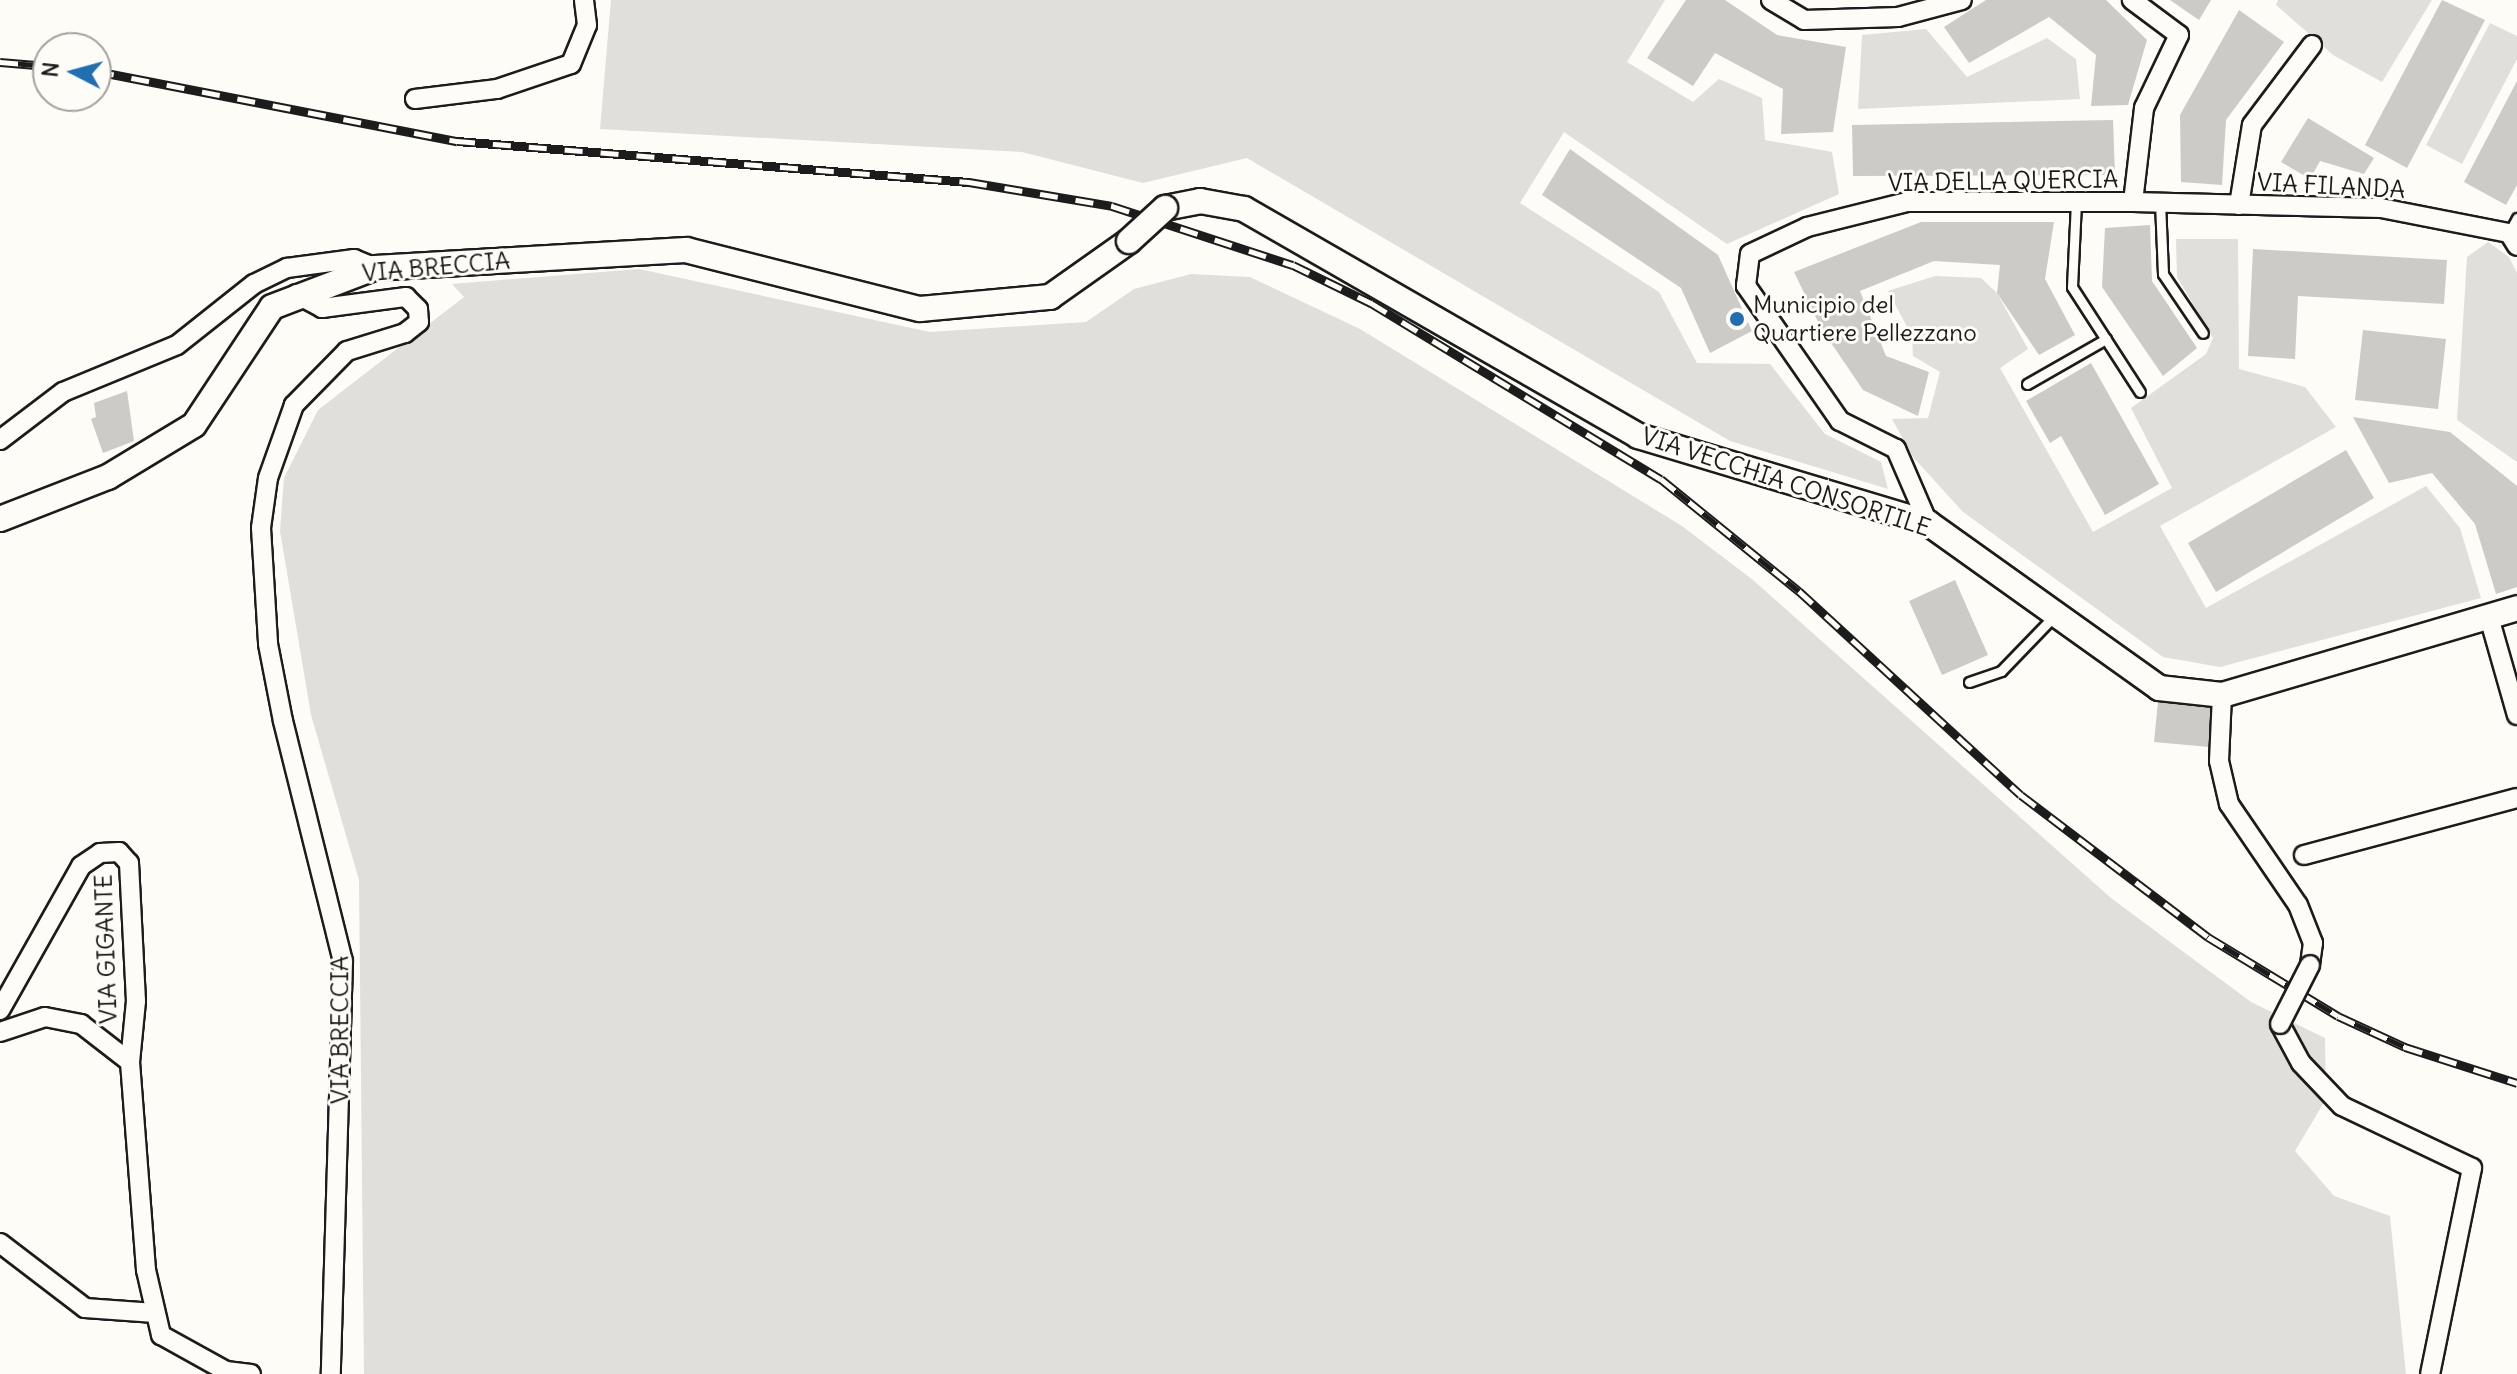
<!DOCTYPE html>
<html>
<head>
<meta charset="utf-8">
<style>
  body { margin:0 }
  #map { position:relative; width:2517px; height:1374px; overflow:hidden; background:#fdfcf7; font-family:Delius,sans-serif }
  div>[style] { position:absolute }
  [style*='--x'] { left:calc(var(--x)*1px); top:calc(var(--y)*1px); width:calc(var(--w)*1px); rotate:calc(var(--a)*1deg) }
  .green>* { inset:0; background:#e0dfdb }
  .building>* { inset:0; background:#cccbc8 }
  .roads { filter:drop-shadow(2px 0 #1c1c1c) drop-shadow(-2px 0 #1c1c1c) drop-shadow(0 2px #1c1c1c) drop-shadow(0 -2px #1c1c1c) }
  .lane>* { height:9px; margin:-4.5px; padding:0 4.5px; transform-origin:4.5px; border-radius:4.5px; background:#fdfcf7 }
  .street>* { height:18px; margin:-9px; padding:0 9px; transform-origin:9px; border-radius:9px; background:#fdfcf7 }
  .secondary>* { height:24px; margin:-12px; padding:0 12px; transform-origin:12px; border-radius:12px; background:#fdfcf7 }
  .rail>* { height:9px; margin-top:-4.5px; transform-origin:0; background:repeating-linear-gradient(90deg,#fdfcf7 0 18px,#1c1c1c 0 36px); box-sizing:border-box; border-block:2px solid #1c1c1c }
  .bridges { filter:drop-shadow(2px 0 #1c1c1c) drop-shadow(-2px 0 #1c1c1c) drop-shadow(0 2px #1c1c1c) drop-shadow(0 -2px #1c1c1c) }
  .street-bridge>* { height:18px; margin:-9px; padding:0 9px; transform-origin:9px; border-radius:9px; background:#fdfcf7 }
  .secondary-bridge>* { height:24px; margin:-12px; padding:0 12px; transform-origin:12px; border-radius:12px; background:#fdfcf7 }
  .dots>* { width:22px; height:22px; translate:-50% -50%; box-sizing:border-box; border:4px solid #fdfcf7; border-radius:50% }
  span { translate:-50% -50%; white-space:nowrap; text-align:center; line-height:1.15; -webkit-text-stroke:6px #fdfcf7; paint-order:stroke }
  .street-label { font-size:24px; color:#1c1c1c }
  .poi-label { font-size:24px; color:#1c1c1c }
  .left { translate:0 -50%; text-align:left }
  .north { position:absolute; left:32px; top:32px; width:80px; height:80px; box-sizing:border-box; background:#fdfcf7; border:2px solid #a3a29f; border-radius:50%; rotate:276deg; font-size:22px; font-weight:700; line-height:32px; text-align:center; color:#1c1c1c }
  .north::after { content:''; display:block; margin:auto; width:28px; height:36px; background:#1f6fb2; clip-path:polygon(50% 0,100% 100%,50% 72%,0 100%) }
</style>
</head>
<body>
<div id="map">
  <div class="green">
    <div style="clip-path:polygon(611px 0,1665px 0,1627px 62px,1693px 102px,1719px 79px,1762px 98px,1765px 140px,1832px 152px,1839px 194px,1727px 244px,1564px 132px,1520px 203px,1659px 292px,1697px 363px,1770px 364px,1825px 434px,1881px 462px,1888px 489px,1730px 441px,1247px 158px,1143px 183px,1022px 152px,600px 129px)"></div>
    <div style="clip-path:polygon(2278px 0,2432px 0,2382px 82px,2333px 55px,2276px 5px)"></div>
    <div style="clip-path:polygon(2490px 23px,2517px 36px,2517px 59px,2462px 164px,2426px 145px)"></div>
    <div style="clip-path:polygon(1926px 29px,1967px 77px,2047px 38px,2076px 59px,2080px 99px,1858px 109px,1862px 35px)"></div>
    <div style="clip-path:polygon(2176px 239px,2238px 239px,2239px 369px,2305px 387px,2336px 427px,2160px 526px,2206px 608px,2426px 486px,2460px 528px,2481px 598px,2220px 667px,2163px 657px,1963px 512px,1913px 457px,1892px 419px,1928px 418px,1940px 372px,1913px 356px,1912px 336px,1888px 291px,1935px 276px,1981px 278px,1997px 293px,2028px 349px,2000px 368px,2093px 532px,2172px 488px,2131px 408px,2206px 354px,2213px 338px,2177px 277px)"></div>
    <div style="clip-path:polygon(2488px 242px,2509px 257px,2517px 273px,2517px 462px,2457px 420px,2467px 257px)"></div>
    <div style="clip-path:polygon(639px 269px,930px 332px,1086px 322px,1134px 289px,1191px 274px,1250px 277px,1360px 329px,1682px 526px,1753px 580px,2111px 898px,2251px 1002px,2325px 1038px,2326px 1099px,2295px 1151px,2334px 1196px,2390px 1216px,2406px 1374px,364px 1374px,359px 880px,311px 715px,280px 531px,284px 478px,318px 410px,464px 297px,452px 284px)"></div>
  </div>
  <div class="building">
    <div style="clip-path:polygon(1686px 0,1725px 0,1777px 35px,1846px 47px,1833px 132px,1781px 134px,1783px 89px,1715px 53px,1693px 86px,1647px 58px)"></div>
    <div style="clip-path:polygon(1986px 0,2106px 0,2147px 40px,2128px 105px,2091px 106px,2096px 55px,2049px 17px,1969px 63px,1944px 27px)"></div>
    <div style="clip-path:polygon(2170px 0,2211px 0,2199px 20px)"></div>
    <div style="clip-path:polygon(2442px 0,2485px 20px,2407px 168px,2365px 145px)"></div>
    <div style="clip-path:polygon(2239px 10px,2284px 42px,2226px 120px,2222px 185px,2181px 182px,2180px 115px)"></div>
    <div style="clip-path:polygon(2517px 81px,2517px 185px,2506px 205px,2464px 182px)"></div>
    <div style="clip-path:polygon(2308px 118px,2374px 158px,2364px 174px,2320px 161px,2310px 179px,2281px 162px)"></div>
    <div style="clip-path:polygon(2113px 120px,2115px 175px,1853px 176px,1852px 125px)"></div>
    <div style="clip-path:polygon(1570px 149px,1718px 255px,1752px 331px,1710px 353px,1681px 288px,1542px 195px)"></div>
    <div style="clip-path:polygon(1921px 222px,2054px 222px,2045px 279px,2075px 335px,2039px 355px,1997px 293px,2000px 265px,1934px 261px,1860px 291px,1886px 356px,1929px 372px,1918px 416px,1863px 390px,1821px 328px,1794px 272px)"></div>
    <div style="clip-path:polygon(2150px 225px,2152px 281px,2197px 348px,2163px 376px,2102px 287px,2105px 228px)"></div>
    <div style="clip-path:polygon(2253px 249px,2447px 260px,2444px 304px,2298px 296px,2295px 359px,2248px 356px)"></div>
    <div style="clip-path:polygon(2363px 330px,2446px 339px,2438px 409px,2355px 400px)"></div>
    <div style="clip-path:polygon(2091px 363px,2159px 484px,2105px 515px,2061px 436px,2050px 443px,2026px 401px)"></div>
    <div style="clip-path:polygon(127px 391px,134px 441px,103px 453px,91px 419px,96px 417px,94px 403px)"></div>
    <div style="clip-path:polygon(2353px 417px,2450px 432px,2517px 486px,2517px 587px,2496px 594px,2475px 524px,2432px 473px,2389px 483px)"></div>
    <div style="clip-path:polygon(2346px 450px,2374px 498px,2216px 592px,2188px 543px)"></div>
    <div style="clip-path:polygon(1955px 580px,1988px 655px,1942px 675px,1909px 601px)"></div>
    <div style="clip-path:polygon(2158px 702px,2213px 706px,2209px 747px,2154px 742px)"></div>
  </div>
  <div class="roads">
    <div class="lane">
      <div style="--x:2076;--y:202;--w:85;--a:92.7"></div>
      <div style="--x:2072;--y:287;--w:125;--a:57.1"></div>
      <div style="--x:2160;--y:202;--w:72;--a:87.6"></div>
      <div style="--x:2163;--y:274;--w:71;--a:55.9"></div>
      <div style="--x:2509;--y:233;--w:17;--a:-62"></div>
      <div style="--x:2027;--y:384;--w:91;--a:-29.7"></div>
      <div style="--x:1969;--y:682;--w:34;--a:-19"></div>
      <div style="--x:2001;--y:671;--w:79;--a:-46"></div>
    </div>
    <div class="street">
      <div style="--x:1771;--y:0;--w:39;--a:31"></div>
      <div style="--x:1804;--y:20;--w:94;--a:-1.8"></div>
      <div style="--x:1898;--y:17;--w:66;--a:-14.9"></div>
      <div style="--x:415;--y:99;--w:83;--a:-7"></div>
      <div style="--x:497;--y:89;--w:78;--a:-18.7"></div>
      <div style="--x:571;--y:64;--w:42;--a:-67.7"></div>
      <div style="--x:587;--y:25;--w:25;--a:-97"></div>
      <div style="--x:2133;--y:202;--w:248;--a:1.4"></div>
      <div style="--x:2381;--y:208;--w:130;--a:11.1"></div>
      <div style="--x:2509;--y:233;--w:15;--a:58"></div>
      <div style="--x:2239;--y:205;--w:81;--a:-80.8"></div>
      <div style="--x:2252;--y:125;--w:100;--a:-53.1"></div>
      <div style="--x:296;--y:294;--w:30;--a:28"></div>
      <div style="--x:322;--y:308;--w:85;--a:-7.5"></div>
      <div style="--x:406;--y:297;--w:17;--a:45"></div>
      <div style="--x:418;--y:309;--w:13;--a:86"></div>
      <div style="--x:419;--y:322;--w:18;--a:142"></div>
      <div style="--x:405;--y:333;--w:61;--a:162.8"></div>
      <div style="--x:347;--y:351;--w:76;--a:134.5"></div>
      <div style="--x:294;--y:405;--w:77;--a:109.6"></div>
      <div style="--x:268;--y:478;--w:50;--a:98"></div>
      <div style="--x:261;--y:528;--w:116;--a:86.5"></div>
      <div style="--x:268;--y:644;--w:78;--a:79"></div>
      <div style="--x:283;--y:721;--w:247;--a:76"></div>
      <div style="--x:343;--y:961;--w:413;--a:91.7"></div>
      <div style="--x:0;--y:440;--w:79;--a:-37.3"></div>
      <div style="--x:63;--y:392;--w:123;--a:-22.4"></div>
      <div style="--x:177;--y:345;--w:98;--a:-38.4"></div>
      <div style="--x:254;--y:284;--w:37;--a:-26"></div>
      <div style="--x:287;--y:268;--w:68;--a:-7.7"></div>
      <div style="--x:354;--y:259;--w:24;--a:22"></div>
      <div style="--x:1928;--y:523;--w:81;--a:-113.4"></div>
      <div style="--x:1896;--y:449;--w:63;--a:-153.4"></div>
      <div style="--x:1840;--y:421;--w:165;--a:-124.8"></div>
      <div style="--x:1746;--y:286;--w:32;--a:-83"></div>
      <div style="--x:1750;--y:254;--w:63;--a:-25.3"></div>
      <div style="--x:1807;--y:227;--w:103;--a:-14"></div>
      <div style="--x:1907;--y:202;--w:226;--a:0"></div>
      <div style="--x:2133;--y:202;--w:95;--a:-83.3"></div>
      <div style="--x:2144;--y:108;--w:81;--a:-64.4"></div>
      <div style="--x:2179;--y:35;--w:59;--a:-143.3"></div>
      <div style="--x:2489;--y:617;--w:102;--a:74.1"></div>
      <div style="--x:2222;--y:695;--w:66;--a:92.6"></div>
      <div style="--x:2219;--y:761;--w:44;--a:76.9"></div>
      <div style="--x:2229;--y:804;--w:122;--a:55.7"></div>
      <div style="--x:2298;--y:905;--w:41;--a:68.5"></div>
      <div style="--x:2313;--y:943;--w:22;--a:98"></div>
      <div style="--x:2304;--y:855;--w:220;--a:-15"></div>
      <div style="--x:0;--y:1010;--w:165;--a:-60.6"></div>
      <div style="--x:81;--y:866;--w:23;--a:-34"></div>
      <div style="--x:100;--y:853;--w:19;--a:-3"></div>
      <div style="--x:119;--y:852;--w:15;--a:48"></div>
      <div style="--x:129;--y:863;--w:138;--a:87.1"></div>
      <div style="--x:136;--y:1001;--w:61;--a:95.6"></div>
      <div style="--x:2280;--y:1024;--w:44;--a:61.7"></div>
      <div style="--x:2301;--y:1063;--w:59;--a:46.4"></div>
      <div style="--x:2342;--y:1106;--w:144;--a:25.5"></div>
      <div style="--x:2472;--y:1168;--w:210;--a:101.5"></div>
      <div style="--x:0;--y:1032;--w:47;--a:-18.4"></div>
      <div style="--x:45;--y:1017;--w:37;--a:11"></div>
      <div style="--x:81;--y:1024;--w:62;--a:37.8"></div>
      <div style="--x:130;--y:1062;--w:209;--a:85.6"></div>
      <div style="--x:146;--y:1270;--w:67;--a:77"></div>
      <div style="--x:161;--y:1335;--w:74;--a:29"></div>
      <div style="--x:226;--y:1371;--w:25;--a:7"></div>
      <div style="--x:0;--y:1243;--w:107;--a:37.4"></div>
      <div style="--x:85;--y:1308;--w:70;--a:4.1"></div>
    </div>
    <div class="secondary">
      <div style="--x:1165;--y:208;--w:36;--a:-11"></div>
      <div style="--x:1200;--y:201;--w:45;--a:10.3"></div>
      <div style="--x:1244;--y:209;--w:455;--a:29.9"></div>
      <div style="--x:1638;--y:436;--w:303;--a:16.7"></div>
      <div style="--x:1928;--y:523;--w:284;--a:35.5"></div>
      <div style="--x:2159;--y:688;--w:63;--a:6.3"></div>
      <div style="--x:2222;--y:695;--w:308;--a:-16.4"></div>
      <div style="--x:0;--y:519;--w:116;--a:-21.3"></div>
      <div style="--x:108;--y:477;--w:100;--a:-31.2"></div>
      <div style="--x:194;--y:425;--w:141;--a:-56.5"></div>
      <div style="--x:272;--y:307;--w:109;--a:-20.9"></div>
      <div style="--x:374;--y:268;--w:313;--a:-3.3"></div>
      <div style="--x:686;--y:250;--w:241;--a:14.2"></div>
      <div style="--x:920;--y:309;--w:131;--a:-5.3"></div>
      <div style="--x:1050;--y:297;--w:97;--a:-35.3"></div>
    </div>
  </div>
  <div class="rail">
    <div style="--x:0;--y:62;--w:48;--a:4.8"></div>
    <div style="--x:96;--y:71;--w:368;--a:11"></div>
    <div style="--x:457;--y:141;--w:514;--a:4.58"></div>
    <div style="--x:969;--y:182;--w:145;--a:9.5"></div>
    <div style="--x:1112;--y:206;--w:190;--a:18.1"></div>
    <div style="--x:1293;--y:265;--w:87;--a:26"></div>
    <div style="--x:1371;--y:303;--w:339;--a:31.3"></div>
    <div style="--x:1661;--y:479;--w:178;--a:39.1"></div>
    <div style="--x:1799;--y:591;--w:301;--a:42.6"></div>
    <div style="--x:2021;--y:795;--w:235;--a:37.2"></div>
    <div style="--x:2208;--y:937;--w:152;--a:31.3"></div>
    <div style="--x:2338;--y:1016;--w:74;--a:24.8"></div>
    <div style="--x:2405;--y:1047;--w:118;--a:17.8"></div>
  </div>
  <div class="bridges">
    <div class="street-bridge">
      <div style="--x:2280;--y:1024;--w:66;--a:-63"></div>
    </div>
    <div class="secondary-bridge">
      <div style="--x:1129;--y:241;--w:49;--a:-42.5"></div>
    </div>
  </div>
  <div class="dots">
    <div style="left:1737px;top:319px;background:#1f6fb2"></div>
  </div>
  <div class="street-label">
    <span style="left:2003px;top:181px;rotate:-1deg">VIA DELLA QUERCIA</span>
    <span style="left:2331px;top:186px;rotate:3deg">VIA FILANDA</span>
    <span style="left:436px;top:267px;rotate:-5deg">VIA BRECCIA</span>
    <span style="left:1786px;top:482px;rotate:18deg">VIA VECCHIA CONSORTILE</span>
    <span style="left:106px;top:949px;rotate:-92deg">VIA GIGANTE</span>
    <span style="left:340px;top:1030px;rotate:-90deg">VIA BRECCIA</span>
  </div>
  <div class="poi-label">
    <span class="left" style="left:1753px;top:319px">Municipio del<br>Quartiere Pellezzano</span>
  </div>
  <div class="north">N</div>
</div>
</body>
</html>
